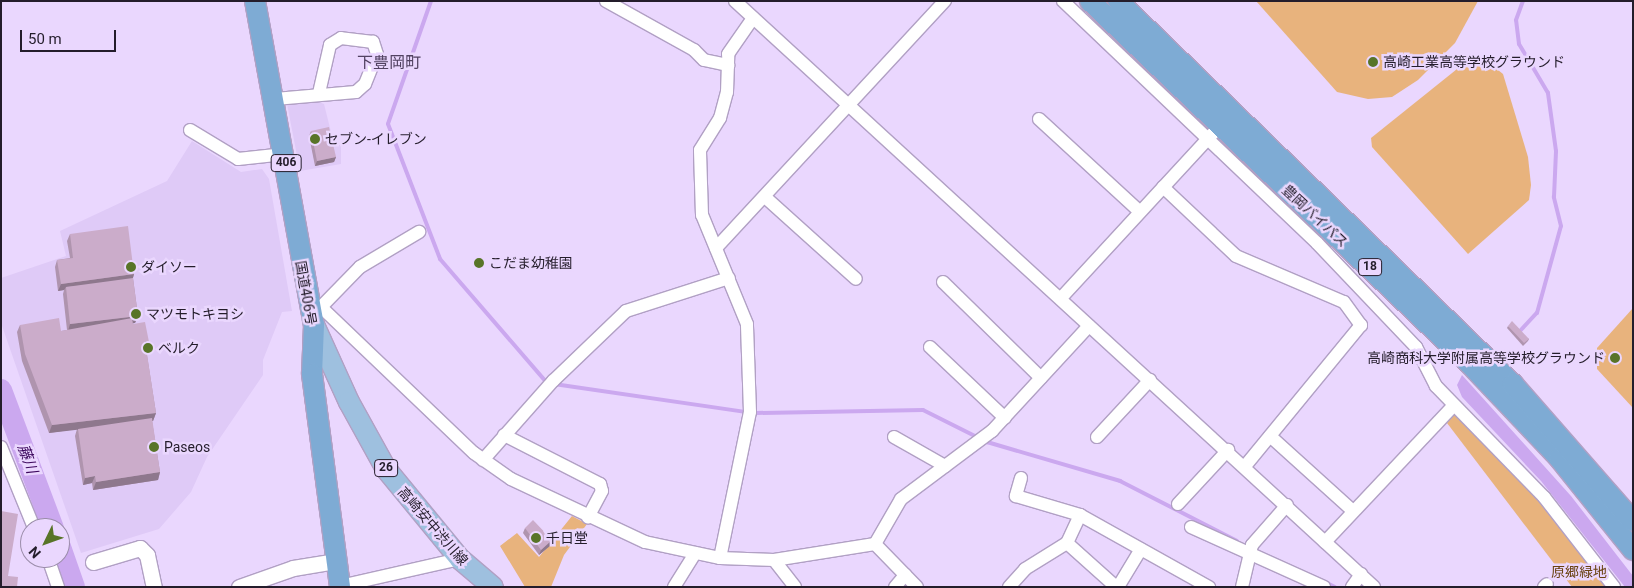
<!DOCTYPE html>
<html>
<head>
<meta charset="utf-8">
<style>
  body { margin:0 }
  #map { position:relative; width:1634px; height:588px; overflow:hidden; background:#ead7fe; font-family:Roboto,"Noto Sans JP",sans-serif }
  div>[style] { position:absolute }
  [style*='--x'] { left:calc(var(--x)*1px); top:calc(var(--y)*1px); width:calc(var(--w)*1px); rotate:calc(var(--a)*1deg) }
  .built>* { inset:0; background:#dfcaf7 }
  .green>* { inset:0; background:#e8b37d }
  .water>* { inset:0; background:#cba8ef }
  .stream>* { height:4px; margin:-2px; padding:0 2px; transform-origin:2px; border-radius:2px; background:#cba8ef }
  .river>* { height:22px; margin:-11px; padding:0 11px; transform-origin:11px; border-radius:11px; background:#cba8ef }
  .roads { filter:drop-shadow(1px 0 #b1a0c4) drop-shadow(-1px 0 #b1a0c4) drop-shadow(0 1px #b1a0c4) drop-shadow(0 -1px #b1a0c4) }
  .minor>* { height:12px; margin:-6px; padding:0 6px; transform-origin:6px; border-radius:6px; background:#fff }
  .tertiary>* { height:15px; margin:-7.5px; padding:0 7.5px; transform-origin:7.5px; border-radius:7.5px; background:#fff }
  .primary>* { height:20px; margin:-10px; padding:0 10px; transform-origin:10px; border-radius:10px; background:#9ec0df }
  .trunk>* { height:20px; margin:-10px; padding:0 10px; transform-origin:10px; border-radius:10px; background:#7eabd4 }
  .wall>* { inset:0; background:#af94ae }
  .shaded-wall>* { inset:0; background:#8e788d }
  .building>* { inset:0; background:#cbacca }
  .dots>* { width:14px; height:14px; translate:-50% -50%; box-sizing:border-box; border:2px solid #ead7fe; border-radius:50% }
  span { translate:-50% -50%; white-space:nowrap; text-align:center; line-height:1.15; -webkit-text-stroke:5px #ead7fe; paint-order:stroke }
  .shield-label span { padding:1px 4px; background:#ead7fe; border:1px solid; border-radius:4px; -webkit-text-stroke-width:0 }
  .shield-label { font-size:12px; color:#241d2b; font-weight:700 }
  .poi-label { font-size:14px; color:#241d2b }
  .left { translate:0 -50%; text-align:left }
  .right { translate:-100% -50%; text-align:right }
  .street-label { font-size:14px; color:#241d2b }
  .park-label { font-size:14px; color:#694212 }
  .water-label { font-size:15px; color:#3b065c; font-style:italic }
  .quarter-label { font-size:16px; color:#524262 }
  .frame { position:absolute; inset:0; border:2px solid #241d2b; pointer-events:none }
  .north { position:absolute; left:20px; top:518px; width:50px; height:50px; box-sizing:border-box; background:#ead7fe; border:1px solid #9b8daa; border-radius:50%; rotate:228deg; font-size:14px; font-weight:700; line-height:20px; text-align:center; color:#241d2b }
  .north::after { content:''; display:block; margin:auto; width:18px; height:22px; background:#587428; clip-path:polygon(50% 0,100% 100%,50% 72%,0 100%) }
  .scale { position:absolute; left:20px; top:30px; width:96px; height:22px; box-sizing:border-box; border:2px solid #241d2b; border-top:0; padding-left:6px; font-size:15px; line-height:18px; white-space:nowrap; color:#241d2b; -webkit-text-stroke:4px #ead7fe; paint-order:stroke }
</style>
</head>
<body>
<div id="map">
  <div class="built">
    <div style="clip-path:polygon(314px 100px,324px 104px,331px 132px,341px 147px,341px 164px,300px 171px,287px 104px)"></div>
    <div style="clip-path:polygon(192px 141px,241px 172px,262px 169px,269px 179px,292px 311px,282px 312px,263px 360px,263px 375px,207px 457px,191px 492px,159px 529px,81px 553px,1px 323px,1px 278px,66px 256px,60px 231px,167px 181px)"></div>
  </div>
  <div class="green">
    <div style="clip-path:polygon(1256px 1px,1478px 1px,1455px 43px,1418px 80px,1392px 97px,1368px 99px,1337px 92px)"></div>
    <div style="clip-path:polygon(1483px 58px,1503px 74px,1528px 157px,1531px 185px,1529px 200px,1468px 254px,1372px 147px,1371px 138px,1467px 61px)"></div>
    <div style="clip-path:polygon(1633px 308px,1633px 408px,1597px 369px,1597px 348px)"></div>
    <div style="clip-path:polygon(1455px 412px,1509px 465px,1609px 587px,1572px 587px,1447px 423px)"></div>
    <div style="clip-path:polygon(572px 516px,587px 524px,564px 555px,551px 587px,525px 587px,500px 546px,517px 533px,539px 557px)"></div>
  </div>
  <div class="water">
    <div style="clip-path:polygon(1462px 375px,1571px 496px,1633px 576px,1633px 587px,1625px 587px,1541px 481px,1462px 397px,1457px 385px)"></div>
  </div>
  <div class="stream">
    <div style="--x:431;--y:1;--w:130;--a:109.3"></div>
    <div style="--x:388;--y:124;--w:145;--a:68.9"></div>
    <div style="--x:440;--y:259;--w:164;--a:49.2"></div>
    <div style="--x:1519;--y:332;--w:26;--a:-47"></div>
    <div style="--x:1537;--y:313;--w:90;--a:-74.6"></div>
    <div style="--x:1561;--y:226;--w:30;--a:-104"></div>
    <div style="--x:1554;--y:197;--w:46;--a:-87.5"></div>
    <div style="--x:1556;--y:151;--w:59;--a:-97.9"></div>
    <div style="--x:1548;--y:93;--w:57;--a:-120.6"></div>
    <div style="--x:1519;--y:44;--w:24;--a:-97"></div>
    <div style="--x:1516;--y:20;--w:20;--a:-70"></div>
    <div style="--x:554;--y:384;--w:193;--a:8.3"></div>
    <div style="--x:756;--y:413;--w:167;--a:-1"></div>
    <div style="--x:923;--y:410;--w:72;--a:26.6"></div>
    <div style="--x:987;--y:442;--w:139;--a:16.3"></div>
    <div style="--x:1120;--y:481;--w:131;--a:27.1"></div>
    <div style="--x:1325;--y:582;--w:11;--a:27"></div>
  </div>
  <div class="river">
    <div style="--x:1;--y:390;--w:147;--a:69.4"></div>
    <div style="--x:60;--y:547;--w:42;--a:70.7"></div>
  </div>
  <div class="roads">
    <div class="minor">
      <div style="--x:606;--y:1;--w:101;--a:29.1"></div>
      <div style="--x:694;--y:50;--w:14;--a:45"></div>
      <div style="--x:704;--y:60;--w:25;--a:12"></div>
      <div style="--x:735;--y:1;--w:867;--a:42.52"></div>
      <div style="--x:1063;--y:1;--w:351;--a:43.6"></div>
      <div style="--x:1317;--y:243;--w:144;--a:46.4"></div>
      <div style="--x:1416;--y:347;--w:44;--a:62.9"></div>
      <div style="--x:1436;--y:386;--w:155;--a:45.8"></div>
      <div style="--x:1544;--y:497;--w:114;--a:52.1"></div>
      <div style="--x:275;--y:99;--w:81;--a:-4.9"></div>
      <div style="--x:356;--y:92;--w:12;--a:-42"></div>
      <div style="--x:365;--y:84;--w:32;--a:-68"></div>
      <div style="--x:377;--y:54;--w:13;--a:-108"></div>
      <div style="--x:373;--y:42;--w:32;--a:-173"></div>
      <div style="--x:341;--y:38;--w:13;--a:148"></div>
      <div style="--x:330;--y:45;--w:49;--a:102.9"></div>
      <div style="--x:1039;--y:119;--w:137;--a:42.6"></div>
      <div style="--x:190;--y:130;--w:56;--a:31.1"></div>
      <div style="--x:238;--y:159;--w:47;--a:-6.1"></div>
      <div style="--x:1163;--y:187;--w:100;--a:43.4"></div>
      <div style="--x:1236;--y:256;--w:117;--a:23.1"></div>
      <div style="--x:1344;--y:302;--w:29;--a:54"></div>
      <div style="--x:1361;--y:325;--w:183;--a:129.4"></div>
      <div style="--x:765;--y:197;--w:122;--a:42"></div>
      <div style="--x:716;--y:248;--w:337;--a:-47.2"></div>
      <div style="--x:943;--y:282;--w:137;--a:44.4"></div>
      <div style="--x:1061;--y:298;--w:224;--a:-47.3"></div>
      <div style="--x:321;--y:307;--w:56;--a:-45.7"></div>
      <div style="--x:360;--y:267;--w:69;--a:-30.7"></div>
      <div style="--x:310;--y:309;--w:11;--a:-10"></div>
      <div style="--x:321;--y:307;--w:211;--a:43.7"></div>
      <div style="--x:474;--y:453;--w:45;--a:35.1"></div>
      <div style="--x:511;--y:479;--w:148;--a:25.2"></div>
      <div style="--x:645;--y:542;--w:77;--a:12"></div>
      <div style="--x:720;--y:558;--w:54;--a:2.1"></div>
      <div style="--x:774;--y:560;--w:102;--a:-9"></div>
      <div style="--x:875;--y:544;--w:52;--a:-60"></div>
      <div style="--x:901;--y:499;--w:114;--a:-36.8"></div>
      <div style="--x:992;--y:431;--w:143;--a:-47.3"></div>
      <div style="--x:930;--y:347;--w:103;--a:43.4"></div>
      <div style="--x:504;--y:435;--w:108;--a:27"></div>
      <div style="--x:600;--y:484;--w:7;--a:74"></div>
      <div style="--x:602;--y:491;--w:30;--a:118"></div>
      <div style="--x:1270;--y:436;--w:112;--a:42.1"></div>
      <div style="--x:894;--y:437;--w:59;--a:29.6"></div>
      <div style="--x:1097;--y:437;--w:78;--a:-47.1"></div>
      <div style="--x:1;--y:447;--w:87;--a:67.8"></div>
      <div style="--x:483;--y:460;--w:106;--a:-48.5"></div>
      <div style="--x:553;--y:381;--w:101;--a:-43.8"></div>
      <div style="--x:626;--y:311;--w:108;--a:-17.8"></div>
      <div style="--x:1021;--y:478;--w:19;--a:106"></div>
      <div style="--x:1016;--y:496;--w:67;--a:16.5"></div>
      <div style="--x:1178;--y:504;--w:74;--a:-47.2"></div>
      <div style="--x:1191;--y:527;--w:146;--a:24.3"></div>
      <div style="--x:1325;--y:542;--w:188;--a:-46.7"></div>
      <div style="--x:1067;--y:543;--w:66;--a:41.9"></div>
      <div style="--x:875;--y:544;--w:60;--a:45.7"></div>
      <div style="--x:48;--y:558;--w:31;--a:71"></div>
      <div style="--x:720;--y:558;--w:149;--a:-78.4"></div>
      <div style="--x:750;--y:412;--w:88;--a:-92"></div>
      <div style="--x:747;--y:324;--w:118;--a:-112.4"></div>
      <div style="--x:702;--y:215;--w:65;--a:-91.8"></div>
      <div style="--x:700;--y:150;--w:38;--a:-58"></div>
      <div style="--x:720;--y:118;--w:27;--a:-75"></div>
      <div style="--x:727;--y:92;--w:38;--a:-88"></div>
      <div style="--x:728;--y:54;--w:44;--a:-55.2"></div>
      <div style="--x:774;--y:560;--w:34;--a:52"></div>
      <div style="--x:340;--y:586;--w:123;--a:-12.7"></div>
      <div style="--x:674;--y:587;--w:40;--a:-58"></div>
      <div style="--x:895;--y:587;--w:16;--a:-50"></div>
      <div style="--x:1009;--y:587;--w:24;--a:-48"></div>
      <div style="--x:1025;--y:569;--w:49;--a:-31.8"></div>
      <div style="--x:1067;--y:543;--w:31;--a:-65"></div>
      <div style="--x:1080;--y:515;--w:148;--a:29.2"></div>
      <div style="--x:1118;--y:587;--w:44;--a:-58.8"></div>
      <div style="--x:1242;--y:587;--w:43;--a:-76.6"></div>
      <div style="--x:1252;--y:545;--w:53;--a:-48.8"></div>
      <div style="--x:1352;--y:587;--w:16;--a:-55"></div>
      <div style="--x:1544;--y:587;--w:4;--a:-45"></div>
    </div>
    <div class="tertiary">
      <div style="--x:93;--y:562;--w:49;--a:-16.6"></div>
      <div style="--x:140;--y:548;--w:10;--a:45"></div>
      <div style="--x:147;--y:555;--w:33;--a:78"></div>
      <div style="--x:239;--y:587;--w:57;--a:-19.4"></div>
      <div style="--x:293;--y:568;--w:44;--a:-9.2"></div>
    </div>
    <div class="primary">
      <div style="--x:314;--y:325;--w:85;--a:65.6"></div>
      <div style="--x:349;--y:402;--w:77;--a:61.1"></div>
      <div style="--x:386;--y:469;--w:117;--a:50.6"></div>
      <div style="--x:460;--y:559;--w:43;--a:40.3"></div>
    </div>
    <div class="trunk">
      <div style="--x:255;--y:1;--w:329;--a:79.7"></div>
      <div style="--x:314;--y:325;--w:49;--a:92.3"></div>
      <div style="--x:312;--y:374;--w:215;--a:82.5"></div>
      <div style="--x:1090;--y:1;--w:524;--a:43.69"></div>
      <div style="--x:1469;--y:363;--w:131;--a:46.5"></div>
      <div style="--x:1559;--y:458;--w:118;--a:51.2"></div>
      <div style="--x:1118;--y:1;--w:550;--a:44.12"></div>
      <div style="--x:1513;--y:384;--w:182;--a:48.8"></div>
    </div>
  </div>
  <div class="wall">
    <div style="clip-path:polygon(311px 131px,336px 157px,334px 162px,315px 166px,309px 136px)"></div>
    <div style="clip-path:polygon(70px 234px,134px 274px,133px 278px,138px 316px,135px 323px,133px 323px,146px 349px,156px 413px,153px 421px,152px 421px,160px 472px,158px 480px,93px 490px,92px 483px,83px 485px,75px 436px,77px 429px,49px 433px,22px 361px,17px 332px,20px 325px,61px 331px,67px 330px,63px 294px,64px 290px,58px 291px,55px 267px,57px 260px,70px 258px,67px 241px)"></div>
    <div style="clip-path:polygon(1508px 326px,1529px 339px,1528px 341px,1523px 346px,1507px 328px)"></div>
    <div style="clip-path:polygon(525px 528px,552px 540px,551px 545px,539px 555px,523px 533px)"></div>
  </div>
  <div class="shaded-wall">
    <div style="clip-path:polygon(336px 157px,334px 162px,315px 166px,317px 161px)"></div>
    <div style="clip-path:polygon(134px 274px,132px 281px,66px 287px,64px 290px,58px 291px,61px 284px)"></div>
    <div style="clip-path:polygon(138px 316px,135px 323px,68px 331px,70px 324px)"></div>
    <div style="clip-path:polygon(145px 341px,149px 342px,146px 349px)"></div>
    <div style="clip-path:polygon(156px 413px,153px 421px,49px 433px,52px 425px)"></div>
    <div style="clip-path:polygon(160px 472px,158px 480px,93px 490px,96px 482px)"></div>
    <div style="clip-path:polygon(95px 476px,92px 483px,83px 485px,85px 478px)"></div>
    <div style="clip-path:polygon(552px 540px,551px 545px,539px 555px,541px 550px)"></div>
  </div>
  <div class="building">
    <div style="clip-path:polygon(329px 127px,336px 157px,317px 161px,311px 131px)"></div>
    <div style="clip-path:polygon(128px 226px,134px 274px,61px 284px,57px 260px,73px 258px,70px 234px)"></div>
    <div style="clip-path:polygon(133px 278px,138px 316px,70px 324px,66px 287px)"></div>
    <div style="clip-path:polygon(59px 318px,61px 331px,132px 318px,133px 324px,145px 322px,149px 342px,145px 341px,156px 413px,52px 425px,25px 354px,20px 325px)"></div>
    <div style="clip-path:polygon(1512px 321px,1529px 339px,1524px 343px,1508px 326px)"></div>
    <div style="clip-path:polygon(152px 418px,160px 472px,96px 482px,95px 476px,85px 478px,78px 429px)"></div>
    <div style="clip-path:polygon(1px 511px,18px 514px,8px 576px,18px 577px,17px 587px,1px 587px)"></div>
    <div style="clip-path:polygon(533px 520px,552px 540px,541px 550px,525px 528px)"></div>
  </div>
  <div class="dots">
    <div style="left:1373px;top:62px;background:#587428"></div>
    <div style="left:315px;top:139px;background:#587428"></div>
    <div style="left:479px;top:263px;background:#587428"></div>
    <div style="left:131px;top:267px;background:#587428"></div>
    <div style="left:136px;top:314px;background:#587428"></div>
    <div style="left:148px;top:348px;background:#587428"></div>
    <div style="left:1615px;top:358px;background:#587428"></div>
    <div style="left:154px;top:447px;background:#587428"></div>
    <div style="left:536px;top:538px;background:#587428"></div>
  </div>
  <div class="shield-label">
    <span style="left:286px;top:163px">406</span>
    <span style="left:1370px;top:267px">18</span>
    <span style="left:386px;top:468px">26</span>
  </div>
  <div class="poi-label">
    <span class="left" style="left:1383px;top:62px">高崎工業高等学校グラウンド</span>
    <span class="left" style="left:325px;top:139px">セブン-イレブン</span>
    <span class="left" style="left:489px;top:263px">こだま幼稚園</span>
    <span class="left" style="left:141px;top:267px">ダイソー</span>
    <span class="left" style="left:146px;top:314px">マツモトキヨシ</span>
    <span class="left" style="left:158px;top:348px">ベルク</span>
    <span class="right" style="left:1605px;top:358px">高崎商科大学附属高等学校グラウンド</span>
    <span class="left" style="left:164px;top:447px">Paseos</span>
    <span class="left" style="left:546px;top:538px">千日堂</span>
  </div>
  <div class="street-label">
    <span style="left:1315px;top:216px;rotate:43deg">豊岡バイパス</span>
    <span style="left:306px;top:293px;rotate:80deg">国道406号</span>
    <span style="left:433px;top:526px;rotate:49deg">高崎安中渋川線</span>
  </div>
  <div class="park-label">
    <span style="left:1579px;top:572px">原郷緑地</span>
  </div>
  <div class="water-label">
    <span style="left:27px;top:459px;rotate:70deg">藤川</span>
  </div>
  <div class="quarter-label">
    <span style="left:389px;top:63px">下豊岡町</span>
  </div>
  <div class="frame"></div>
  <div class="north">N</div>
  <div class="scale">50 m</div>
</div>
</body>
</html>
